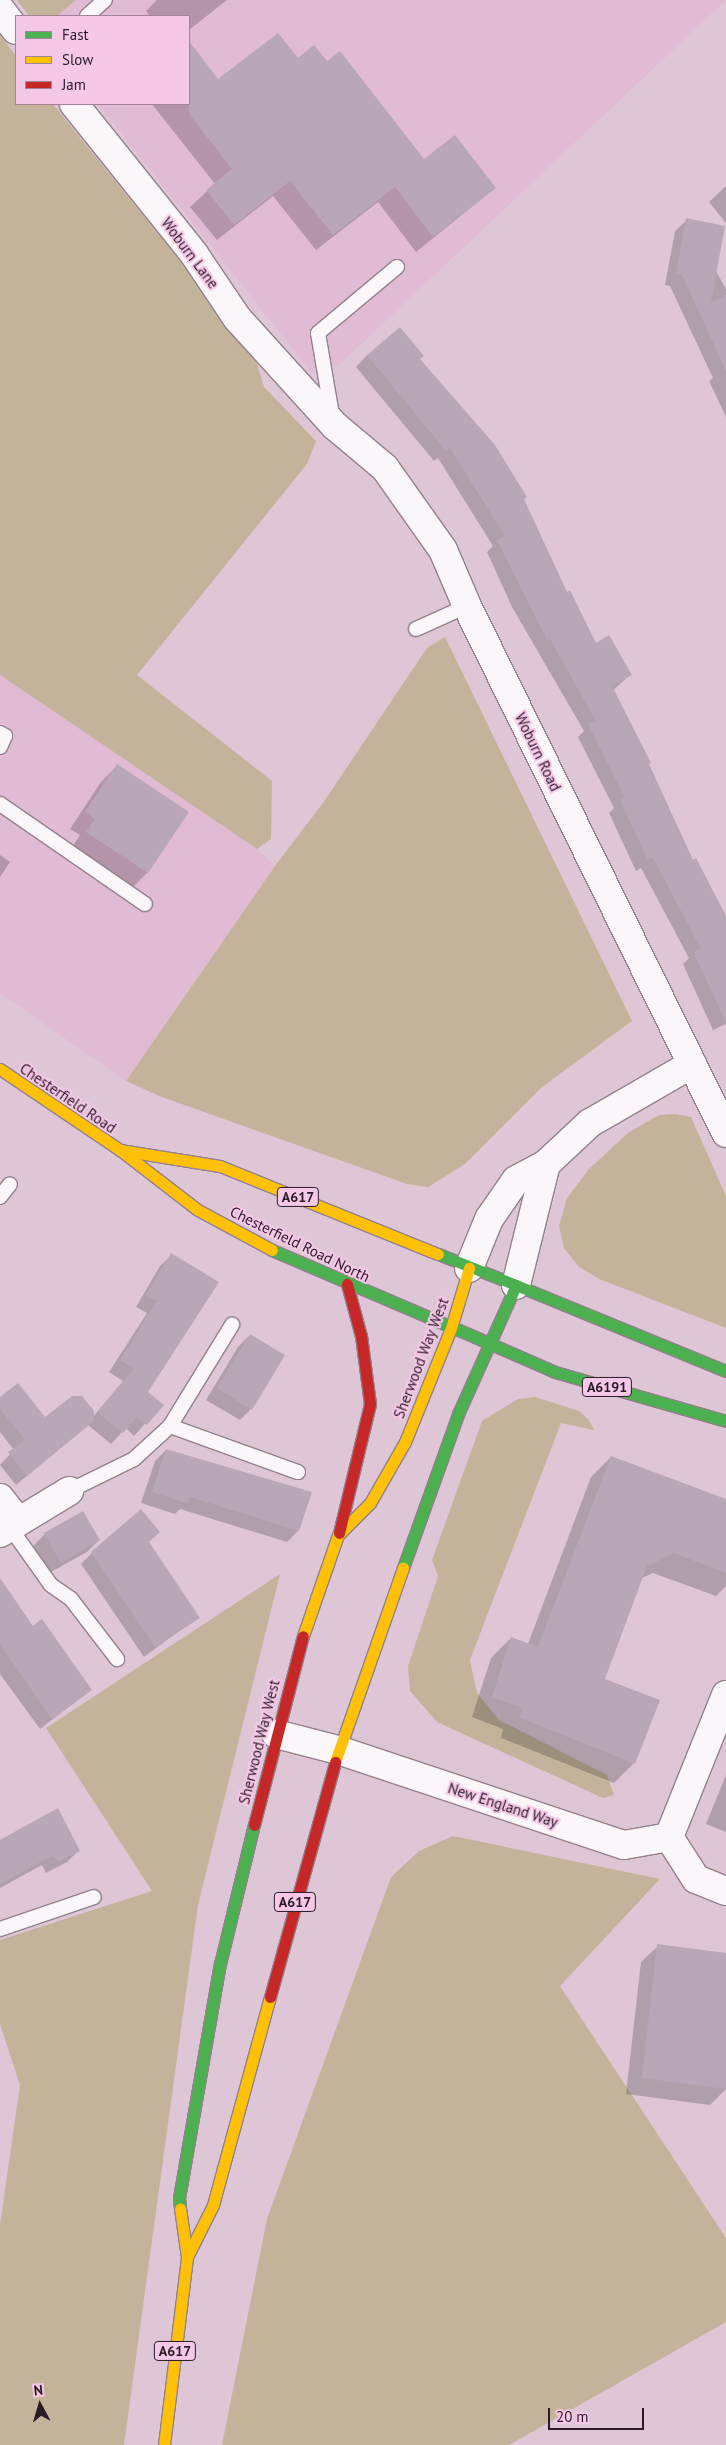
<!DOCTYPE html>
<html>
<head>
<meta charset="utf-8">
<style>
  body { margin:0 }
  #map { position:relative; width:726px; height:2445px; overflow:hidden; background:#dec6d6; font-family:"PT Sans",sans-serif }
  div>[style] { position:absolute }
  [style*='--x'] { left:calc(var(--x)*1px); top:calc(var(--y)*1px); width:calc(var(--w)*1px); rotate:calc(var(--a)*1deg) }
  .built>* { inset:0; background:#e1bad4 }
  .green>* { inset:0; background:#c4b39b }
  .shadow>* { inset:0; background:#0003 }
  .building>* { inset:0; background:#b9a7b8 }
  .roads { filter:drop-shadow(1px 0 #93818d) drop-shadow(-1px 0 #93818d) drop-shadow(0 1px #93818d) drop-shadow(0 -1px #93818d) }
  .lane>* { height:14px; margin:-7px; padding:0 7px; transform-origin:7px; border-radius:7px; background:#faf6f9 }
  .street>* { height:28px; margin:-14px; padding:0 14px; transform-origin:14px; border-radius:14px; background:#faf6f9 }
  .fast>* { height:11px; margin:-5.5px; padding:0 5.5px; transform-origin:5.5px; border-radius:5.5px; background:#4caf50 }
  .slow>* { height:11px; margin:-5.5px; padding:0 5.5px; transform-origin:5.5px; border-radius:5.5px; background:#ffc107 }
  .jam>* { height:11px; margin:-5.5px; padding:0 5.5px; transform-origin:5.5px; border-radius:5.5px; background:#c62828 }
  span { translate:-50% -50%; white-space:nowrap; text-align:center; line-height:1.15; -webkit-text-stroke:4px #f5c8e7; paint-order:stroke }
  .shield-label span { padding:1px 4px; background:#f5c8e7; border:1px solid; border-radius:4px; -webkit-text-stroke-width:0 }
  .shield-label { font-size:14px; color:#2a1a26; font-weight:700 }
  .street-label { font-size:15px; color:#2a1a26 }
  .legend { position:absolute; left:15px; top:15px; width:175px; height:90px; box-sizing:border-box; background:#f5c8e7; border:1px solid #a4829a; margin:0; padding:6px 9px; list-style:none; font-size:15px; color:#2a1a26 }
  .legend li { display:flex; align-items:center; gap:10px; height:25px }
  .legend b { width:25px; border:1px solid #a4829a }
  .north { position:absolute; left:15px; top:2380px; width:50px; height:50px; -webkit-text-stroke:4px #f5c8e7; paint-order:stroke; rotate:354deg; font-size:14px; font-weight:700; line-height:20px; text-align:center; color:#2a1a26 }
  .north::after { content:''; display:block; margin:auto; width:18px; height:22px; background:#2a1a26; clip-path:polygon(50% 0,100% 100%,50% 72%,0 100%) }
  .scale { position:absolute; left:548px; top:2408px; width:96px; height:22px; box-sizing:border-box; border:2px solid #2a1a26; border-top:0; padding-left:6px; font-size:15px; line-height:18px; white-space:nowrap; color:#2a1a26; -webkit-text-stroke:4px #f5c8e7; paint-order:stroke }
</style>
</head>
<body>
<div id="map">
  <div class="built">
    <div style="clip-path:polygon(76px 0,726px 0,340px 364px,312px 373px,98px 104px,189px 104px,189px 16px,57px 16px)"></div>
    <div style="clip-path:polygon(0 675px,257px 849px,275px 866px,126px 1081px,0 993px)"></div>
  </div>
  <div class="green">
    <div style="clip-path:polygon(17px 0,76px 0,57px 16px,29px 16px)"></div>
    <div style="clip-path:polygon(0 35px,16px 56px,16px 104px,53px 104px,253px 351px,264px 387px,316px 441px,307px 464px,137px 675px,272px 781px,271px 839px,257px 849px,0 675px)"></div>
    <div style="clip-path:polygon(445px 637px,632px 1021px,542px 1087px,465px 1164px,428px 1187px,407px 1184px,162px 1097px,126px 1081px,275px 866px,323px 803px,427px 648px)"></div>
    <div style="clip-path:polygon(676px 1114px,691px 1117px,726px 1196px,726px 1328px,599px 1279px,579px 1267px,564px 1248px,559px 1226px,567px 1198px,589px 1169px,628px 1133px,659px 1115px)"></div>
    <div style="clip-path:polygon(535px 1397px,579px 1411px,589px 1420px,594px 1430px,561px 1423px,470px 1660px,477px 1693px,499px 1720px,607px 1775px,614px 1795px,603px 1798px,437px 1722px,410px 1691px,408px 1666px,438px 1576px,432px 1560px,482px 1421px,518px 1399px)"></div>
    <div style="clip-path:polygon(280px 1574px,198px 1905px,124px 2445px,0 2445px,0 2225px,20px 2085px,0 2024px,0 1940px,152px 1891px,46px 1728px)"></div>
    <div style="clip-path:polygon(453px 1836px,660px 1879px,560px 1986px,726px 2238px,726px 2322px,509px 2445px,222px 2445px,267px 2219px,391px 1877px,419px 1851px)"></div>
  </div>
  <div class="shadow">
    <div style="clip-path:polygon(157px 0,227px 0,189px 30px,189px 16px,150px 16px,146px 11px)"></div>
    <div style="clip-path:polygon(200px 58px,218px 80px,297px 60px,327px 62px,424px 161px,495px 188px,416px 252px,378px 202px,316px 250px,273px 196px,217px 240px,190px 207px,215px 184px,152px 104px,189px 104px,189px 67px)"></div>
    <div style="clip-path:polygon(726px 186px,726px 223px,709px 202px)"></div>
    <div style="clip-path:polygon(687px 220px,726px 289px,726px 417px,709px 381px,713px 378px,670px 286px,665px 285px,675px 231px)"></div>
    <div style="clip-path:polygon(367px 355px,418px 359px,523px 500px,566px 593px,595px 644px,630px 675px,613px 690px,726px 934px,726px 1024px,713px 1030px,683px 964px,689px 958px,641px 868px,636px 871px,609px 813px,614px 808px,578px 737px,584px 731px,512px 607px,487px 552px,493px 546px,438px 458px,434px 461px,356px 367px)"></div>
    <div style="clip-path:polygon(117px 766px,147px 873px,131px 889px,71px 849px,80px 835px,70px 829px,101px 782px)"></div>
    <div style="clip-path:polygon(0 855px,10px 862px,0 877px)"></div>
    <div style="clip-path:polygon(172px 1255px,147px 1392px,162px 1405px,134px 1436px,126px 1428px,111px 1444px,88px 1425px,16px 1485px,0 1465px,14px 1450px,0 1432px,0 1399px,45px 1418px,93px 1417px,123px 1381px,109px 1372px,147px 1313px,136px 1307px,160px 1266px)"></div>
    <div style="clip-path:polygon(250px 1335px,251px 1409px,240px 1420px,206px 1400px,238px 1347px)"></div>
    <div style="clip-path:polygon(166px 1450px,298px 1531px,287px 1542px,180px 1509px,175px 1514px,141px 1503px,155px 1461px)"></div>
    <div style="clip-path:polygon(611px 1457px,726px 1500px,726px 1586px,716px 1596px,653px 1573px,642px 1578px,603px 1680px,634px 1763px,614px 1783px,501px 1738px,503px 1729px,472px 1717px,491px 1658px,511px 1638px,528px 1644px,591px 1477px)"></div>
    <div style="clip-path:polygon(83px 1513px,99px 1540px,87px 1552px,49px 1573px,33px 1546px,45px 1534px)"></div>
    <div style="clip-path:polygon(148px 1542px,198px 1617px,144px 1657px,81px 1564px,92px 1553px)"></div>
    <div style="clip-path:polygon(0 1580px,33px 1627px,91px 1690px,40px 1729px,0 1674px)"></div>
    <div style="clip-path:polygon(726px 1775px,726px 1832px,706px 1824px)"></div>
    <div style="clip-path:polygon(57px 1810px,78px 1851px,67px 1862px,46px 1873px,42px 1865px,0 1888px,0 1840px)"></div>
    <div style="clip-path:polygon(658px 1946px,726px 1955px,726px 2089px,710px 2105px,626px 2094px,641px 1962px)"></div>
  </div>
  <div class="building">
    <div style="clip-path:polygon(278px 33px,298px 58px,314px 45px,327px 61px,340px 51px,424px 159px,455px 135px,496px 188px,433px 237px,395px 187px,333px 235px,290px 181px,234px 225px,206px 190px,232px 169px,189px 114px,189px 41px,218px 79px)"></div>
    <div style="clip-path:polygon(686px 218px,725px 226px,711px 302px,726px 295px,726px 371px,682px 275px,676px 274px)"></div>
    <div style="clip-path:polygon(400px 327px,424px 356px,420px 359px,495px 445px,527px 497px,524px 499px,567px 592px,570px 590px,596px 643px,609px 635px,632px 675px,612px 686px,651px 763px,649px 764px,693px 860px,696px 858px,726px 916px,726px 1022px,693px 952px,701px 949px,653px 858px,648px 860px,620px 800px,625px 798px,588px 724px,596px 721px,550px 639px,547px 640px,497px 540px,505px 536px,450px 448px,446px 451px,367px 355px)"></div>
    <div style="clip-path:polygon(117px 764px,189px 812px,148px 873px,86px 832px,95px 819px,85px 812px)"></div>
    <div style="clip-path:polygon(171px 1253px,219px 1282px,148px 1392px,164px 1405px,147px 1425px,137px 1417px,123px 1433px,97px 1412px,134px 1369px,120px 1360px,157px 1301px,146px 1295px)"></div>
    <div style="clip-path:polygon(250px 1334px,285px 1355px,252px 1410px,217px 1388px)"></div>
    <div style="clip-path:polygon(18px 1383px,45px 1417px,72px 1396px,82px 1396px,94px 1411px,94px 1421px,27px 1476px,8px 1452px,25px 1440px,0 1409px,0 1397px)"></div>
    <div style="clip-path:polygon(166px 1449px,312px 1492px,299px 1531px,190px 1497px,187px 1503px,152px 1492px)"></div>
    <div style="clip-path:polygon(611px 1456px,726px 1499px,726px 1573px,674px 1553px,647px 1566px,605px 1679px,660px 1700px,635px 1764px,520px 1718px,522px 1708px,492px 1697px,511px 1637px,538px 1647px)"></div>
    <div style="clip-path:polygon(141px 1509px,160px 1532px,149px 1542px,200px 1618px,155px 1647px,91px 1552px)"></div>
    <div style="clip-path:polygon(83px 1511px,100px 1540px,61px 1563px,44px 1533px)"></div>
    <div style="clip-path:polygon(0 1578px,33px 1626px,42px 1619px,92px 1690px,52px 1719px,0 1645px)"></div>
    <div style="clip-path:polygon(58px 1808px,80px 1851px,58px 1862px,54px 1855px,0 1884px,0 1840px)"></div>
    <div style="clip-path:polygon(657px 1944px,726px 1953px,726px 2089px,642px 2078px)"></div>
  </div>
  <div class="roads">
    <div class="lane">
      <div style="--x:87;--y:16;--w:24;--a:-42"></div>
      <div style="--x:332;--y:415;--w:83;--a:-99.7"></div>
      <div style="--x:318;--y:333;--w:103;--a:-39.9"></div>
      <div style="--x:416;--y:629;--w:56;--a:-24.3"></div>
      <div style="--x:0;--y:733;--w:6;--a:31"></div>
      <div style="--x:5;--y:736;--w:12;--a:114"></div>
      <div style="--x:0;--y:804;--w:176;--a:34.6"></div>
      <div style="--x:0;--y:1197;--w:16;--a:-52"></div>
      <div style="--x:170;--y:1426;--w:136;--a:19.8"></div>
      <div style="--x:69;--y:1491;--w:72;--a:-26.2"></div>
      <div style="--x:134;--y:1459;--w:49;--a:-42.5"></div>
      <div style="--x:170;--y:1426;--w:119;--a:-58.5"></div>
      <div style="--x:9;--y:1526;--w:72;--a:54.6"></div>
      <div style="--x:51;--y:1585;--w:24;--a:35"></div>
      <div style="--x:71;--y:1599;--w:76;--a:52.5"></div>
      <div style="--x:0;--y:1929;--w:99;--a:-18.8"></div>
    </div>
    <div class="street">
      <div style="--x:0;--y:9;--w:26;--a:53"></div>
      <div style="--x:74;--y:104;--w:192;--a:51.3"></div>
      <div style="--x:194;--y:254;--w:77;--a:56.1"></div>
      <div style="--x:237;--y:318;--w:146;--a:47.8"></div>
      <div style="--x:335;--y:426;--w:65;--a:40"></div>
      <div style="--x:385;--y:468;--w:100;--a:54.7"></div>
      <div style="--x:443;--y:550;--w:61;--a:66.8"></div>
      <div style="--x:467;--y:606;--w:587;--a:63.83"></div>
      <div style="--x:469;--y:1268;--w:53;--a:-67.8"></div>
      <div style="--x:489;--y:1219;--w:47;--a:-55.3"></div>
      <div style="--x:516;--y:1180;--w:34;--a:-28"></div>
      <div style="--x:546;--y:1164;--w:60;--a:-43"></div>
      <div style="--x:590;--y:1123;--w:118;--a:-30"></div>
      <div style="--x:516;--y:1285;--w:125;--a:-76.1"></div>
      <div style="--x:0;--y:1498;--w:28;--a:52"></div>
      <div style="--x:0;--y:1533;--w:81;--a:-31.3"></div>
      <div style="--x:726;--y:1695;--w:153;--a:111.9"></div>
      <div style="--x:669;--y:1837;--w:50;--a:57.3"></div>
      <div style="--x:696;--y:1879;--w:32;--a:22"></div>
      <div style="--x:276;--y:1734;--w:64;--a:14.5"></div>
      <div style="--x:338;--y:1750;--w:301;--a:18.4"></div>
      <div style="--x:624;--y:1845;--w:46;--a:-10.1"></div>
    </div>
    <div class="fast">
      <div style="--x:272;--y:1250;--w:238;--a:23.2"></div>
      <div style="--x:516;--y:1285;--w:227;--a:22.3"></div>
      <div style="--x:491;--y:1344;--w:70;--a:23.6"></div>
      <div style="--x:555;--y:1372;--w:178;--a:16"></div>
      <div style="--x:403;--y:1568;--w:164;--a:-70.3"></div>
      <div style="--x:458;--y:1414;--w:141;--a:-65.8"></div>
      <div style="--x:516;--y:1285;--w:84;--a:-158.3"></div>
      <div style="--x:180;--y:2208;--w:10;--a:-96"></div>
      <div style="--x:179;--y:2198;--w:238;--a:-80.1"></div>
      <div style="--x:220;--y:1964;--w:143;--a:-76.3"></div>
    </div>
    <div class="slow">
      <div style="--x:0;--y:1069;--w:145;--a:34"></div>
      <div style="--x:120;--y:1150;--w:98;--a:37.6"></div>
      <div style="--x:198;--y:1210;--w:84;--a:28.4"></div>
      <div style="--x:120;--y:1150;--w:101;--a:9.1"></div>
      <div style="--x:220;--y:1166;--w:235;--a:22"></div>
      <div style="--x:303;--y:1636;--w:107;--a:-70.9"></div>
      <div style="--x:338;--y:1535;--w:45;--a:-45"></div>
      <div style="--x:370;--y:1503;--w:70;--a:-60.2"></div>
      <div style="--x:405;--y:1442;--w:123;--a:-68"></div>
      <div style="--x:451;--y:1328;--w:63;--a:-73.3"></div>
      <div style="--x:335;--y:1762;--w:206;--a:-70.7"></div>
      <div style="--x:187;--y:2257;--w:58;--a:-63.4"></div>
      <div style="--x:213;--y:2205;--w:216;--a:-74.7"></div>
      <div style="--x:164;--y:2445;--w:189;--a:-83"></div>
      <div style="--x:187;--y:2257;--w:49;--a:-98.1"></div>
    </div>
    <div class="jam">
      <div style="--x:339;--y:1533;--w:133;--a:-76.5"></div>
      <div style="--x:370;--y:1404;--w:69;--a:-97.5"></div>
      <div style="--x:361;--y:1336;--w:54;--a:-105.1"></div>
      <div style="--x:254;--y:1825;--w:195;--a:-75.5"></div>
      <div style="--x:270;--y:1997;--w:244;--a:-74.5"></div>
    </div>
  </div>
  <div class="shield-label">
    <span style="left:298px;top:1197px">A617</span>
    <span style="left:607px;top:1387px">A6191</span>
    <span style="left:295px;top:1902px">A617</span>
    <span style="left:175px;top:2351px">A617</span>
  </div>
  <div class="street-label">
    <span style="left:190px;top:253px;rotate:53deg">Woburn Lane</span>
    <span style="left:538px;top:752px;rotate:64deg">Woburn Road</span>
    <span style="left:68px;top:1098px;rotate:34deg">Chesterfield Road</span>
    <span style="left:300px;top:1244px;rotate:26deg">Chesterfield Road North</span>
    <span style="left:421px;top:1358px;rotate:-69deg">Sherwood Way West</span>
    <span style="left:259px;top:1742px;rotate:-76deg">Sherwood Way West</span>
    <span style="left:503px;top:1805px;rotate:18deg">New England Way</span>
  </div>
  <ul class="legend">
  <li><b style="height:6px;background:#4caf50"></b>Fast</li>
  <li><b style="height:6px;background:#ffc107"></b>Slow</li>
  <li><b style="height:6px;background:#c62828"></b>Jam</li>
  </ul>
  <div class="north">N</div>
  <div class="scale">20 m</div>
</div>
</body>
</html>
